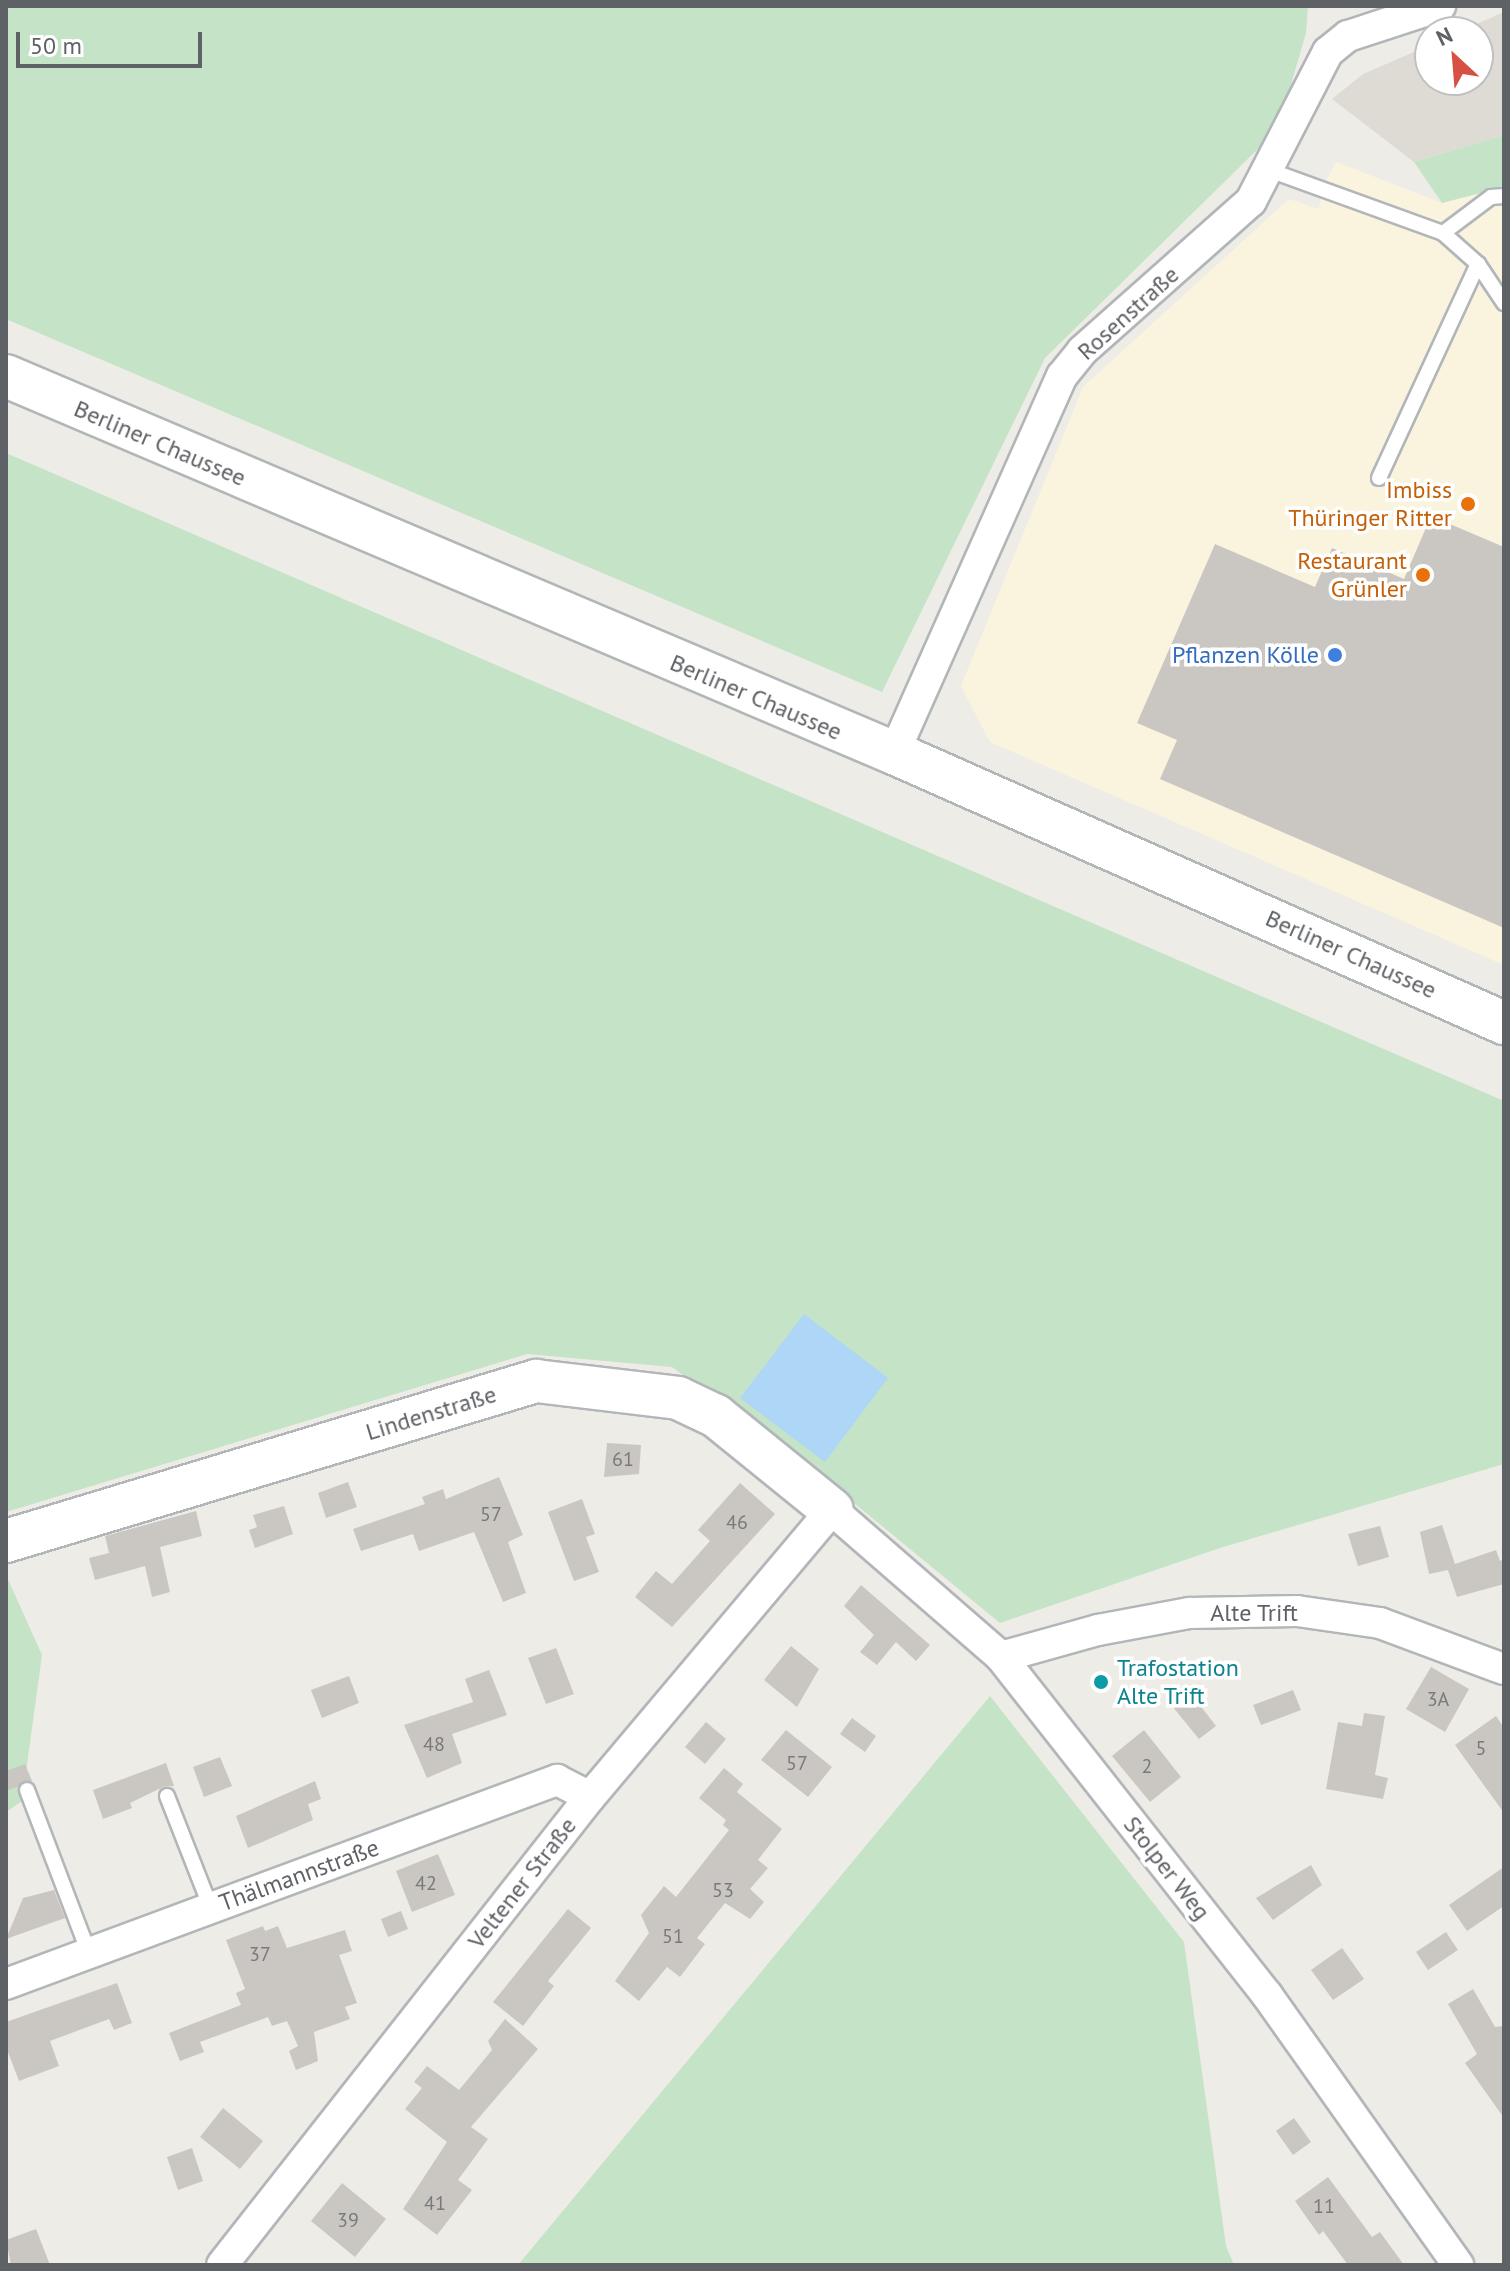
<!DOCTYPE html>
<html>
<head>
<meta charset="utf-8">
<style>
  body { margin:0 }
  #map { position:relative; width:1510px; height:2271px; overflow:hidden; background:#eeece6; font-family:"PT Sans",sans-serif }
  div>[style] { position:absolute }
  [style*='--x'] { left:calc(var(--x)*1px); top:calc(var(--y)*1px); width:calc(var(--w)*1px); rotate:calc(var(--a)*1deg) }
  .commercial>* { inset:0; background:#faf4df }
  .education>* { inset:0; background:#dedbd4 }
  .green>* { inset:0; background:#c5e3c6 }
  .water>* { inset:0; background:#aed6f6 }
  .building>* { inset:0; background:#cac7c2 }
  .roads { filter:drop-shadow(2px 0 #b3b6b9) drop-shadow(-2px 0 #b3b6b9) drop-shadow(0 2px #b3b6b9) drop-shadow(0 -2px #b3b6b9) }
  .lane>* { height:14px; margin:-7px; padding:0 7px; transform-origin:7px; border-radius:7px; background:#fff }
  .street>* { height:30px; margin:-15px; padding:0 15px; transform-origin:15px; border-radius:15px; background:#fff }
  .secondary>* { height:42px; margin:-21px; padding:0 21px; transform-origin:21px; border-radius:21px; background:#fff }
  .dots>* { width:22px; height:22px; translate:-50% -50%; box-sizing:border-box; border:4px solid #fff; border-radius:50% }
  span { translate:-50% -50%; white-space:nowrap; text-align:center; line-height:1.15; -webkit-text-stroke:7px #fff; paint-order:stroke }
  .number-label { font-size:20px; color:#797a7c }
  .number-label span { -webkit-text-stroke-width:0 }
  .street-label { font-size:24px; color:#5e6165 }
  .food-label { font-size:24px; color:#c56008 }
  .right { translate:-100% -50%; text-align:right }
  .shop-label { font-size:24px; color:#366cbe }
  .culture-label { font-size:24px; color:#0d838f }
  .left { translate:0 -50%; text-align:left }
  .frame { position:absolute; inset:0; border:8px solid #5e6165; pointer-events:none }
  .north { position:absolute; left:1414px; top:16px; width:80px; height:80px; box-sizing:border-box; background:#fff; border:2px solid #bfc0c1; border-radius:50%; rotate:334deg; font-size:22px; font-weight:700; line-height:32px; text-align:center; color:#5e6165 }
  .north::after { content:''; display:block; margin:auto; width:28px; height:36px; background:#d75044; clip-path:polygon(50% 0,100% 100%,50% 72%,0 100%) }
  .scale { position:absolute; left:16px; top:32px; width:186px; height:36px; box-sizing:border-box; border:4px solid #5e6165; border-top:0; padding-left:10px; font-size:24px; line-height:28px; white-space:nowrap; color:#5e6165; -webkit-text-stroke:6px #fff; paint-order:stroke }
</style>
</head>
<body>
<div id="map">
  <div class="commercial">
    <div style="clip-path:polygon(1336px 162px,1442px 203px,1504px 187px,1504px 965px,990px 742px,961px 686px,1083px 387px,1289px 199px,1319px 209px,1322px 188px)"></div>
  </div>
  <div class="education">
    <div style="clip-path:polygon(1504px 12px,1504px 135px,1414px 162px,1332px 99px,1363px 74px,1430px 45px,1430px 80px,1478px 80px,1478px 32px,1458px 32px)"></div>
  </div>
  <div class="green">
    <div style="clip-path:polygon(6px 6px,1308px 6px,1306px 33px,1287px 98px,1264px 143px,1045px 358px,882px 692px,6px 319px)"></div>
    <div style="clip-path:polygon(1504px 135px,1504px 187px,1442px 203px,1414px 162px)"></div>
    <div style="clip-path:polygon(6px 453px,1504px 1101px,1504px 1464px,1220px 1548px,1000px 1623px,826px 1480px,672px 1367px,527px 1354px,6px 1512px)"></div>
    <div style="clip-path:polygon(6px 1575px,42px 1655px,22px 1801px,6px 1812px)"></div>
    <div style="clip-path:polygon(990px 1696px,1184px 1942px,1226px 2246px,1234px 2265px,518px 2265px)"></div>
  </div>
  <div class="water">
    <div style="clip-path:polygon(804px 1314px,888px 1378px,825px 1462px,740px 1398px)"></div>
  </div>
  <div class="building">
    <div style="clip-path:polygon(1431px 516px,1504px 547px,1504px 928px,1160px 779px,1177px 740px,1137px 723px,1215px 544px,1315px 587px,1332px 548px,1404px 579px)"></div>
    <div style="clip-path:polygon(607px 1443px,641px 1445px,639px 1474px,604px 1477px)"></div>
    <div style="clip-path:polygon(499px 1477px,523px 1535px,508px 1542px,526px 1593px,503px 1602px,474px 1532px,419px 1551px,413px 1534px,361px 1551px,353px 1529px,425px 1504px,422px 1497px,443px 1489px,446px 1499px)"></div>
    <div style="clip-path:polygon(348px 1482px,357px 1507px,326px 1518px,318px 1493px)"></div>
    <div style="clip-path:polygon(740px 1483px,775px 1514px,672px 1627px,635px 1597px,656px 1571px,672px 1584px,710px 1541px,698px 1530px)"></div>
    <div style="clip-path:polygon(582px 1499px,595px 1534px,586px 1537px,599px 1572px,574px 1581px,548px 1512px)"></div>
    <div style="clip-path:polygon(284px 1506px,293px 1534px,255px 1548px,249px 1530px,257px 1527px,253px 1515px)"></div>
    <div style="clip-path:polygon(196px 1511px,202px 1536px,160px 1547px,170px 1592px,152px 1597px,145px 1566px,95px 1580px,89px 1558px,109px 1553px,105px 1536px)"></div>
    <div style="clip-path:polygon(1442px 1525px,1455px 1564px,1496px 1550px,1500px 1561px,1504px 1559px,1504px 1584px,1457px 1597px,1448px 1570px,1429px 1574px,1420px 1532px)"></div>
    <div style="clip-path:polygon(1380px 1526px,1389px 1557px,1358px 1566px,1348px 1534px)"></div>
    <div style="clip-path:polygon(861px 1585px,930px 1645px,916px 1661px,896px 1642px,877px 1665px,860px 1652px,874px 1635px,844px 1606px)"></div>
    <div style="clip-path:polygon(791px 1646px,819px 1669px,797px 1707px,764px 1680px)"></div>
    <div style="clip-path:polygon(556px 1648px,574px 1694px,546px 1704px,528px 1658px)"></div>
    <div style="clip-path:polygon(1431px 1667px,1469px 1689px,1445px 1732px,1406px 1709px)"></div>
    <div style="clip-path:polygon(489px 1670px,507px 1715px,452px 1734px,462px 1763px,427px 1778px,404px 1725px,473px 1702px,465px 1679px)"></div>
    <div style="clip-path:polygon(349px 1676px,359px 1703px,322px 1718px,311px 1690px)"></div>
    <div style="clip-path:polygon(1293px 1690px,1301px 1710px,1261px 1725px,1253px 1705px)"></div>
    <div style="clip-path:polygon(1190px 1692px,1216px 1726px,1199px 1739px,1172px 1706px)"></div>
    <div style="clip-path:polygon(1364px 1713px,1385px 1716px,1375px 1775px,1388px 1778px,1383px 1799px,1326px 1789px,1338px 1722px,1362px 1726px)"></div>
    <div style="clip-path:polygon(1496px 1716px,1504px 1728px,1504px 1813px,1455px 1745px)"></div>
    <div style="clip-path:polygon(852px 1718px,876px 1736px,865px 1752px,840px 1734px)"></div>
    <div style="clip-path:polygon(706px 1722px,726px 1739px,705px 1764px,685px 1747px)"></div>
    <div style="clip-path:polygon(786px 1730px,832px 1767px,808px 1797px,761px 1760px)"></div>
    <div style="clip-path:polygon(1144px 1730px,1181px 1777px,1150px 1802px,1112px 1756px)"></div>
    <div style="clip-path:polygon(220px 1757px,232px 1786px,204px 1797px,193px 1767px)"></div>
    <div style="clip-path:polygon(166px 1763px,174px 1786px,163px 1787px,130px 1803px,132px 1808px,103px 1819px,93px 1790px)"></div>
    <div style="clip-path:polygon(25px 1764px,32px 1781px,6px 1791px,6px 1771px)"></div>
    <div style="clip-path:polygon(724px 1768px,743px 1784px,737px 1792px,782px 1829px,758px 1860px,768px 1868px,750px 1889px,764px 1902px,750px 1919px,725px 1903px,697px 1938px,705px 1944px,680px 1977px,667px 1967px,639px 2001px,615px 1981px,649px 1933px,641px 1915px,664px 1886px,676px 1897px,729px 1830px,723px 1825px,726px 1820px,699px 1798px)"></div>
    <div style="clip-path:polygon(315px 1781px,321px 1799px,308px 1804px,313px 1820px,248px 1848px,236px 1816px)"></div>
    <div style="clip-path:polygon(438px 1854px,455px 1895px,412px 1912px,396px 1871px)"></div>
    <div style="clip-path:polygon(1311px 1865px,1322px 1885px,1273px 1920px,1256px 1898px)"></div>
    <div style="clip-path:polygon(1504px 1867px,1504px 1906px,1467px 1931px,1449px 1905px)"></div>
    <div style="clip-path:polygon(54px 1890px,65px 1918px,6px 1939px,23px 1898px)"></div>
    <div style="clip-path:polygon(568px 1909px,591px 1928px,548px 1981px,554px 1986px,523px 2026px,493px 2002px)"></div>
    <div style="clip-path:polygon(401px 1911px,408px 1929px,388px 1937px,381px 1919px)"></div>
    <div style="clip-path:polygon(263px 1926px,265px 1931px,278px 1926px,287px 1948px,345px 1930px,352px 1951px,339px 1955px,357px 2003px,345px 2007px,350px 2019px,314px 2032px,318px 2061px,296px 2070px,289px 2051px,298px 2046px,287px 2021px,272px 2026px,268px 2017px,200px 2042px,204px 2052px,180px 2061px,169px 2033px,241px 2005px,236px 1993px,245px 1989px,226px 1940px)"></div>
    <div style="clip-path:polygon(1446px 1932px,1458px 1950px,1428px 1970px,1416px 1952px)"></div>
    <div style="clip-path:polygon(1342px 1948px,1364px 1979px,1333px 2000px,1311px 1970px)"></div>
    <div style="clip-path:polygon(117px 1983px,132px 2023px,114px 2030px,109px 2019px,50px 2041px,59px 2066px,19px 2081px,6px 2047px,6px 2022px)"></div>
    <div style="clip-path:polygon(1473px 1989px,1495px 2027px,1504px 2026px,1504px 2118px,1465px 2063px,1477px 2054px,1448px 2004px)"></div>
    <div style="clip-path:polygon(505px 2019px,538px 2049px,471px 2127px,488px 2139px,458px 2180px,472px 2190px,437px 2235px,403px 2209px,447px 2142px,405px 2109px,422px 2088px,414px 2082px,427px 2066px,459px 2090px,492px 2050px,488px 2041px)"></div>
    <div style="clip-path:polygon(223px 2108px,263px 2141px,240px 2169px,200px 2137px)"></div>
    <div style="clip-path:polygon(1294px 2118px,1311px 2142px,1293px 2155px,1276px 2131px)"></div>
    <div style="clip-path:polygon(192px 2148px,203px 2181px,178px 2190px,167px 2157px)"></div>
    <div style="clip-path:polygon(1328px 2177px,1372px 2237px,1380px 2232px,1404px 2265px,1348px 2265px,1323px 2231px,1319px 2235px,1295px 2201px)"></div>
    <div style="clip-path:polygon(342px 2183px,386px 2219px,355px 2257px,311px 2221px)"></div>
    <div style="clip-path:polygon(36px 2229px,50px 2265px,11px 2265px,6px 2240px)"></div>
  </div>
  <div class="roads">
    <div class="lane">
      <div style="--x:1269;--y:170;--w:185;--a:19.9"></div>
      <div style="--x:1443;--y:233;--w:47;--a:41.5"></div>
      <div style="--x:1478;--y:264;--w:47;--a:56.3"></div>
      <div style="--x:1443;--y:233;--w:60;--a:-36.9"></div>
      <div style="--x:1491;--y:197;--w:13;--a:-4"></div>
      <div style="--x:1379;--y:478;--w:236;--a:-65.2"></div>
      <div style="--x:27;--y:1790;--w:174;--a:69.2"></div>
      <div style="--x:167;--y:1796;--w:120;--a:68.6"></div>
    </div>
    <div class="street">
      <div style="--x:894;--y:753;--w:413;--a:-66"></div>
      <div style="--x:1062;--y:376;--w:32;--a:-51"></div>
      <div style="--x:1082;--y:351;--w:226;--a:-41.6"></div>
      <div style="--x:1251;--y:201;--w:168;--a:-62.7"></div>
      <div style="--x:1328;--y:52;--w:26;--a:-39"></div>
      <div style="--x:1348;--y:36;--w:97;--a:-18.1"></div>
      <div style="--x:1001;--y:1657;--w:101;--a:-15.6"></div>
      <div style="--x:1098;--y:1630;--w:94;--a:-10.5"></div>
      <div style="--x:1190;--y:1613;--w:107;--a:-1.1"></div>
      <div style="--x:1297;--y:1611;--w:84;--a:8.2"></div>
      <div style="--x:1380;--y:1623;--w:132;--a:20.4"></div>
      <div style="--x:6;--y:1984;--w:588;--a:-20.32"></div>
      <div style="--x:557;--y:1780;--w:37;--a:27"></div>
      <div style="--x:222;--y:2265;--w:595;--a:-51.82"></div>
      <div style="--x:590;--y:1797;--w:375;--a:-49.9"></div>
      <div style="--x:832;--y:1510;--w:224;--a:41"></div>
      <div style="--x:1001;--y:1657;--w:430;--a:51.8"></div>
      <div style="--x:1267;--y:1995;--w:331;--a:54.7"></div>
    </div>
    <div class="secondary">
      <div style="--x:6;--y:376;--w:965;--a:23"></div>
      <div style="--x:894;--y:753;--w:667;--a:23.88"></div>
      <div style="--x:6;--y:1541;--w:554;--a:-16.8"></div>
      <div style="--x:536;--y:1381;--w:143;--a:6.8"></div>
      <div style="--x:678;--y:1398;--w:42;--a:25.3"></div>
      <div style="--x:716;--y:1416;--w:149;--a:39"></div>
    </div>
  </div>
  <div class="dots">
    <div style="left:1468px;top:504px;background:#e8710a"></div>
    <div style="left:1423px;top:575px;background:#e8710a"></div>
    <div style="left:1335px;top:655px;background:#3f7fe0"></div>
    <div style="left:1101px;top:1682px;background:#0f9aa8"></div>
  </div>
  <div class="number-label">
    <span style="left:623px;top:1459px">61</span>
    <span style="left:491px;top:1514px">57</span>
    <span style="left:737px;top:1522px">46</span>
    <span style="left:1438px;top:1699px">3A</span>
    <span style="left:434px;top:1744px">48</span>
    <span style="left:1481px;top:1748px">5</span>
    <span style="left:797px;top:1763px">57</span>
    <span style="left:1147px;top:1766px">2</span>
    <span style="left:426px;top:1883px">42</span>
    <span style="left:723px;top:1890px">53</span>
    <span style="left:673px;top:1936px">51</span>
    <span style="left:260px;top:1954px">37</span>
    <span style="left:435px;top:2203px">41</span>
    <span style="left:1324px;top:2206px">11</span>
    <span style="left:348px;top:2220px">39</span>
  </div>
  <div class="street-label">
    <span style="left:1128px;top:313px;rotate:-42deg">Rosenstraße</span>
    <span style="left:160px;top:443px;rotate:23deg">Berliner Chaussee</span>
    <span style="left:756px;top:697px;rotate:23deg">Berliner Chaussee</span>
    <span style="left:1351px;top:954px;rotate:24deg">Berliner Chaussee</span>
    <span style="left:431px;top:1413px;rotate:-17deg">Lindenstraße</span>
    <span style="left:1254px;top:1613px">Alte Trift</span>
    <span style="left:1167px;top:1868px;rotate:52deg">Stolper Weg</span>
    <span style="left:299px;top:1875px;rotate:-20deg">Thälmannstraße</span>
    <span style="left:522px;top:1883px;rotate:-52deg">Veltener Straße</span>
  </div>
  <div class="food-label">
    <span class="right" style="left:1452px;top:504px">Imbiss<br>Thüringer Ritter</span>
    <span class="right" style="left:1407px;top:575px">Restaurant<br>Grünler</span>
  </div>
  <div class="shop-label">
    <span class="right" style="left:1319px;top:655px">Pflanzen Kölle</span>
  </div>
  <div class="culture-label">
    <span class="left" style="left:1117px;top:1682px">Trafostation<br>Alte Trift</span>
  </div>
  <div class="frame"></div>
  <div class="north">N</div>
  <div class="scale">50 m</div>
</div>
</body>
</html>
